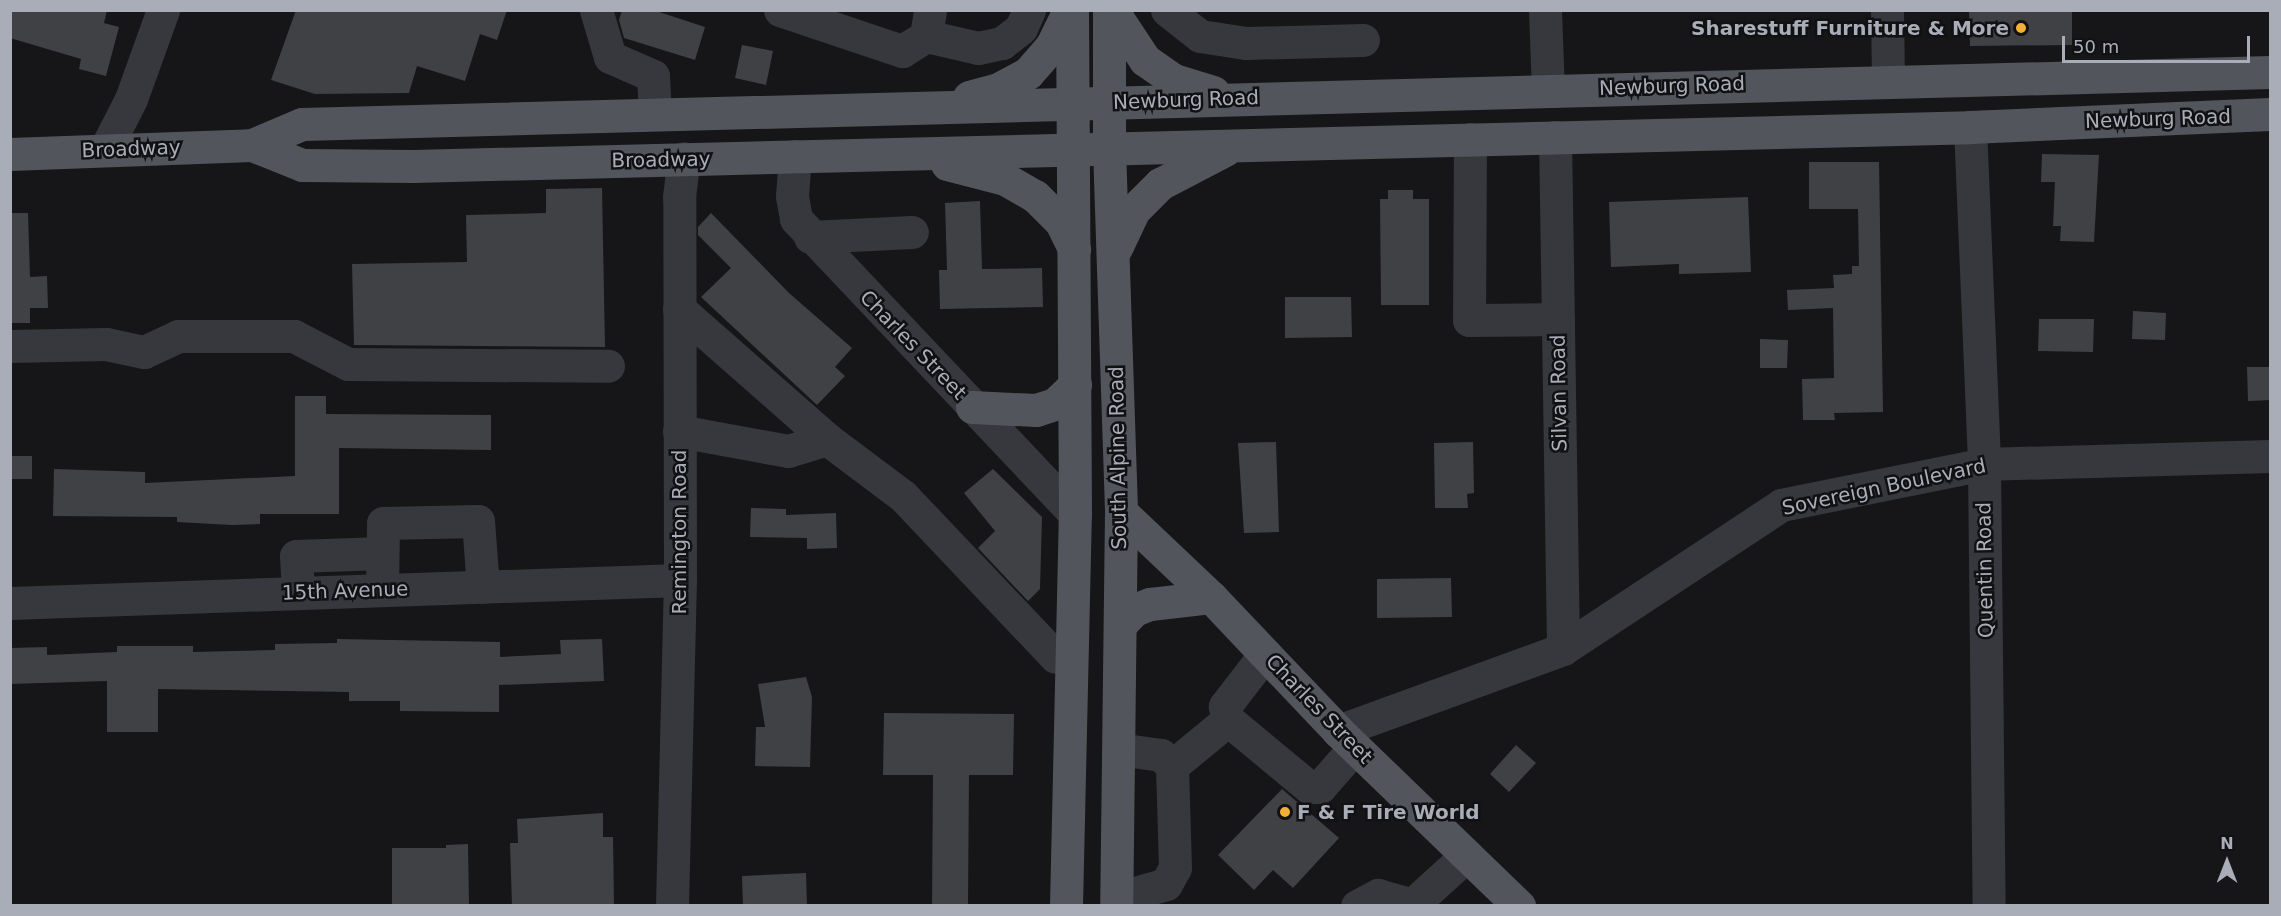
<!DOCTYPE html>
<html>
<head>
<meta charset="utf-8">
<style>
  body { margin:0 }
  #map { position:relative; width:2281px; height:916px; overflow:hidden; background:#161618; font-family:"DejaVu Sans",sans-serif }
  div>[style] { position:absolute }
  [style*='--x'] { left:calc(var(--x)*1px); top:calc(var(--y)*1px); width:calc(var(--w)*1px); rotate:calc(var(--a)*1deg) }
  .building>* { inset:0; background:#404145 }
  .minor>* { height:33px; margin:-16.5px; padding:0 16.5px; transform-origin:16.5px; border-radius:16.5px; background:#37383d }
  .major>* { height:33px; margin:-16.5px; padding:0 16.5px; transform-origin:16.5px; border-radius:16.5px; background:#53555c }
  .dots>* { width:16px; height:16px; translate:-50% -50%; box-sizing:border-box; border:3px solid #111113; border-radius:50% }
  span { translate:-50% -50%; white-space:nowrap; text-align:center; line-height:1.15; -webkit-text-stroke:5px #111113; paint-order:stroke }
  .poi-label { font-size:20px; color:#a8adb8; font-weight:700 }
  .right { translate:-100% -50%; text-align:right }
  .left { translate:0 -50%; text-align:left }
  .street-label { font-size:20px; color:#a8adb8 }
  .frame { position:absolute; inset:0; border:12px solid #a8adb8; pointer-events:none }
  .north { position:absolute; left:2197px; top:832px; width:60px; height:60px; -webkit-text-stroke:4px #111113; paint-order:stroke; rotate:0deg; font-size:16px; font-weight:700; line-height:24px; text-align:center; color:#a8adb8 }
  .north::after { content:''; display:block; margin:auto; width:21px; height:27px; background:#a8adb8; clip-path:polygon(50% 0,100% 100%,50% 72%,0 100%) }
  .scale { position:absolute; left:2062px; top:36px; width:188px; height:27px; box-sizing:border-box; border:3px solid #a8adb8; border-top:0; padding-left:8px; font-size:18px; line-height:21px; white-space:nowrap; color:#a8adb8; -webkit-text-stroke:4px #111113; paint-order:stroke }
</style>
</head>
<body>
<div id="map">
  <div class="building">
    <div style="clip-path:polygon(10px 10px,107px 10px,104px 23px,119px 27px,106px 76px,79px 69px,81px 59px,10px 38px)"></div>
    <div style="clip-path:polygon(296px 10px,507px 10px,497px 40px,480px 34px,465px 81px,417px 66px,409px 93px,315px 94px,271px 80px)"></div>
    <div style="clip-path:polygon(622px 10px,653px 10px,705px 27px,695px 60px,624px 38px,619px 20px)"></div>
    <div style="clip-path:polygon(1969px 10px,2072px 10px,2072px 45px,1970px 46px)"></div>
    <div style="clip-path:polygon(742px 45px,773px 51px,766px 85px,735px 78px)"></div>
    <div style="clip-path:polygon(2042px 154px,2099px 155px,2094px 242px,2060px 241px,2061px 226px,2053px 226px,2055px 182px,2041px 182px)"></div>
    <div style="clip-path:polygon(1809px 162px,1879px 162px,1883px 412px,1834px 413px,1835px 420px,1803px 420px,1802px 379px,1834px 378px,1833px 308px,1788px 310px,1787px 290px,1834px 288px,1833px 275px,1852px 274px,1852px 266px,1859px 266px,1858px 209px,1809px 209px)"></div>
    <div style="clip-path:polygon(602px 188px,605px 347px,354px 345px,352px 264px,467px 262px,466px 215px,546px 213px,546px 189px)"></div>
    <div style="clip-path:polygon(1388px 190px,1413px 190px,1413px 199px,1429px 199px,1429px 305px,1381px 305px,1380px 199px,1388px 199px)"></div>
    <div style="clip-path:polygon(1748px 197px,1751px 272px,1679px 274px,1679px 264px,1611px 267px,1609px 202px)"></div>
    <div style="clip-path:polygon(980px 201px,982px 269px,1042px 268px,1043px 307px,940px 309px,939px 270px,947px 270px,945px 203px)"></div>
    <div style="clip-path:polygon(10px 213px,28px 213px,30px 277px,47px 276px,48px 308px,30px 308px,30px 323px,10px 323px)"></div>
    <div style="clip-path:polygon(711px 213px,789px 293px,852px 348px,835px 367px,845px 376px,817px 405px,701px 297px,731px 268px,698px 235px,698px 227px)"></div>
    <div style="clip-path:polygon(1285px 297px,1351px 297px,1352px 337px,1285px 338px)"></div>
    <div style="clip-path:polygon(2133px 311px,2166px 313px,2165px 340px,2132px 339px)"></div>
    <div style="clip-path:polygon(2039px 319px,2094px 319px,2093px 352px,2038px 351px)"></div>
    <div style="clip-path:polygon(1760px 339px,1788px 340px,1787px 368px,1760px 368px)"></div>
    <div style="clip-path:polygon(2247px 367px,2271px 367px,2271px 400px,2248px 401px)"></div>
    <div style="clip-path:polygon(295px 396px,326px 396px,326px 414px,491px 415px,491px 450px,339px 448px,339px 514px,260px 514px,260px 524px,232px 525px,177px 522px,177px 517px,53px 516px,54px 469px,145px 472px,145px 483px,295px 476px)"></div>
    <div style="clip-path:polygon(1276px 442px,1279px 532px,1244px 533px,1238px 443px)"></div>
    <div style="clip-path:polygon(1473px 442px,1474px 493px,1467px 494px,1468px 508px,1435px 508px,1434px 443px)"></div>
    <div style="clip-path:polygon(10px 456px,32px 456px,32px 479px,10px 479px)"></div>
    <div style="clip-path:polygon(993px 469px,1042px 517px,1040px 589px,1028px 601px,978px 548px,995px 531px,964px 493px)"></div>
    <div style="clip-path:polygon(751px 508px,786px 509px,786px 515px,836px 513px,837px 548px,807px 549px,807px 538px,750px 537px)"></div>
    <div style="clip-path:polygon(1451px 578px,1452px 617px,1377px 618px,1377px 579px)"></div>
    <div style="clip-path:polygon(337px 639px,500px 642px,500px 657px,561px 654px,560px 640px,602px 639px,604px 681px,499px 685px,499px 712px,400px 711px,400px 701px,349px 701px,349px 692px,158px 689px,158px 732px,107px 732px,107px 681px,10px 684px,10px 648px,47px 647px,47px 655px,117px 652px,117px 646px,193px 646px,193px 652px,275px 650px,275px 644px,337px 643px)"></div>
    <div style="clip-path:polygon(806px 677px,812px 697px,810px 767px,755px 766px,756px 727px,765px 727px,758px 684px)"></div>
    <div style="clip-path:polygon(884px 713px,1014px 714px,1013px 775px,969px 775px,968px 906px,932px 906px,933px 775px,883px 775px)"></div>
    <div style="clip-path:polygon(1516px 745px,1536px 763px,1509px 792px,1490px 774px)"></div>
    <div style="clip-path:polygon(1282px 789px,1339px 838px,1293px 888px,1273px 870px,1254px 890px,1218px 855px)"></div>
    <div style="clip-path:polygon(603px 813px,603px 837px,613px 837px,614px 906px,512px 906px,510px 843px,518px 843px,517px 819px)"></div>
    <div style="clip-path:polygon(468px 844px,469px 906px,392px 906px,392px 848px,446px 848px,446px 845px)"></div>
    <div style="clip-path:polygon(806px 873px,807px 906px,743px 906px,742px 876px)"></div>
  </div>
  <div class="minor">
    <div style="--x:596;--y:10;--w:49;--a:73.4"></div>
    <div style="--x:610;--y:57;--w:47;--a:23.8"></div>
    <div style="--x:653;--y:76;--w:37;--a:87"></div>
    <div style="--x:780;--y:10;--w:129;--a:18.6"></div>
    <div style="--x:902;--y:51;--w:28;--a:-32"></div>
    <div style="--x:926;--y:36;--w:26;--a:-81"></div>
    <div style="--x:1167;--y:10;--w:42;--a:38.2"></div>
    <div style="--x:1200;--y:36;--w:47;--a:8.7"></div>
    <div style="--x:1246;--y:43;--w:117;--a:-1.5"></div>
    <div style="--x:1545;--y:10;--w:80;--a:87.9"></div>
    <div style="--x:1887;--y:10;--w:70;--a:89.2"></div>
    <div style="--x:926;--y:36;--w:53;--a:13"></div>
    <div style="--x:978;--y:48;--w:25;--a:-12"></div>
    <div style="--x:1002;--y:43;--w:24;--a:-38"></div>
    <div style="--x:1021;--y:28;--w:20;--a:-66"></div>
    <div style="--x:1970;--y:127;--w:337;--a:87.6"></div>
    <div style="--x:1984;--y:464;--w:442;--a:89.4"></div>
    <div style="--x:1555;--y:137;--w:512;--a:89.1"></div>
    <div style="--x:1470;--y:139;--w:181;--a:90.3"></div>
    <div style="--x:1469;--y:320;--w:89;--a:-0.6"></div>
    <div style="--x:105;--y:150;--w:57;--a:-63"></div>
    <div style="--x:131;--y:99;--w:95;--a:-70.2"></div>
    <div style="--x:795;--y:156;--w:40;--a:94.3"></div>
    <div style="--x:792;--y:196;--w:23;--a:80"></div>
    <div style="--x:796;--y:219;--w:406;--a:46.6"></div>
    <div style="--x:810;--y:237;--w:102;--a:-2.8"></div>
    <div style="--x:679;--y:309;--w:197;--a:41.3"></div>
    <div style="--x:827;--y:439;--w:95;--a:36.9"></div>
    <div style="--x:903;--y:496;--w:222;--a:46.5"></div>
    <div style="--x:10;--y:346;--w:96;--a:-1.2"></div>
    <div style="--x:106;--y:344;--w:39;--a:12"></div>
    <div style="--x:144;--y:352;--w:38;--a:-25"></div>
    <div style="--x:178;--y:336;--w:116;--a:0"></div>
    <div style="--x:294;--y:336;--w:61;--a:27.4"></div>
    <div style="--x:348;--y:364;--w:260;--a:0.4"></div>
    <div style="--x:679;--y:431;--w:111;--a:10.4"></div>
    <div style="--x:788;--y:451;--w:41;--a:-17.1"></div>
    <div style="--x:382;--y:590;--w:67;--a:-89.1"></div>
    <div style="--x:383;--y:523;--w:95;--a:-1.2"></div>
    <div style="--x:478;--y:521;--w:66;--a:85.7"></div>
    <div style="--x:298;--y:593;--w:37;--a:-93"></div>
    <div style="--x:296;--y:556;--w:86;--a:-2"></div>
    <div style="--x:10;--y:603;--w:670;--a:-1.97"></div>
    <div style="--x:1265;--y:654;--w:66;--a:127.6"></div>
    <div style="--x:1225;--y:706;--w:14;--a:78"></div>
    <div style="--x:1228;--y:720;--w:105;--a:39.6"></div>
    <div style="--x:1309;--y:787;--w:11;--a:0"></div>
    <div style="--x:1320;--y:787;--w:53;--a:-48.8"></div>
    <div style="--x:1338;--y:731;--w:239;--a:-20"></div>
    <div style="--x:1563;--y:649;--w:261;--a:-33.4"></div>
    <div style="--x:1781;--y:505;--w:207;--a:-11.4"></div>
    <div style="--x:1984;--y:464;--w:286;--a:-1.6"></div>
    <div style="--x:1172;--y:766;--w:72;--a:-39.4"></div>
    <div style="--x:1117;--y:898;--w:51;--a:-15.9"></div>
    <div style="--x:1166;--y:884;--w:18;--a:-61"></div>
    <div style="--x:1175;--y:868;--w:102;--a:-91.7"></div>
    <div style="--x:1172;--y:766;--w:16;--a:-135"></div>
    <div style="--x:1161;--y:755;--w:43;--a:-172.1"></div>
    <div style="--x:672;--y:906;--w:326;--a:-88.6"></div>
    <div style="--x:680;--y:580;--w:383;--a:-90.1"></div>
    <div style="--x:679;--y:197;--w:39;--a:-83"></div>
    <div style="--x:1357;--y:906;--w:24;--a:-28"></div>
    <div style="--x:1378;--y:895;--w:35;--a:16"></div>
    <div style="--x:1412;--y:905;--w:74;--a:-42.3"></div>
  </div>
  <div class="major">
    <div style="--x:1109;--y:10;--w:138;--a:90"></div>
    <div style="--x:1109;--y:148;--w:364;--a:88.1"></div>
    <div style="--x:1121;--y:512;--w:394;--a:90.7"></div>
    <div style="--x:1112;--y:10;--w:60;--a:56.6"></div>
    <div style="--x:1145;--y:60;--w:35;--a:35"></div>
    <div style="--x:1174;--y:80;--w:41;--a:17.1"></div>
    <div style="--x:969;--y:97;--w:30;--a:-15"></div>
    <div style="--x:998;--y:89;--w:34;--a:-28"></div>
    <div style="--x:1028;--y:73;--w:37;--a:-49"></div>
    <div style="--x:1052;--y:45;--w:39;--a:-64"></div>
    <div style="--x:252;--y:145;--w:54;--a:21.8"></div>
    <div style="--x:302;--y:165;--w:111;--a:0.5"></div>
    <div style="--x:413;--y:166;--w:1557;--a:-1.43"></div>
    <div style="--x:1970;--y:127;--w:300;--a:-2.5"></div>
    <div style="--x:10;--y:154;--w:242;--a:-2.1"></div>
    <div style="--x:252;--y:145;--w:54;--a:-22.8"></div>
    <div style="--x:302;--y:124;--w:1969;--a:-1.51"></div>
    <div style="--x:947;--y:164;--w:60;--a:14.5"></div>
    <div style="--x:1005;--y:179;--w:34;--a:30"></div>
    <div style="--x:1035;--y:196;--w:37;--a:45"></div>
    <div style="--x:1061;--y:222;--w:30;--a:64"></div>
    <div style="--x:1116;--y:248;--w:42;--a:-64.7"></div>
    <div style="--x:1134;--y:210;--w:37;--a:-45"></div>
    <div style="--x:1160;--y:184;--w:73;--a:-27.6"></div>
    <div style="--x:972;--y:407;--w:64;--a:2.7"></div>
    <div style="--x:1036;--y:410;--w:20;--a:-18"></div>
    <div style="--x:1055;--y:404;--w:28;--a:-44"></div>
    <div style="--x:1121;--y:512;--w:124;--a:43.4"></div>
    <div style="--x:1211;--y:597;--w:185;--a:46.5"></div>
    <div style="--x:1338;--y:731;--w:252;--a:44"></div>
    <div style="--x:1120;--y:625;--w:21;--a:-47"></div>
    <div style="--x:1134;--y:610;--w:17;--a:-21"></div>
    <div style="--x:1150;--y:604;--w:61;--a:-6.5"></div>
    <div style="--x:1066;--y:906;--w:392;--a:-88.7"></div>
    <div style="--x:1075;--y:514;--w:504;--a:-90.34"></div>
  </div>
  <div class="dots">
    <div style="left:2021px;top:28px;background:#f2b134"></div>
    <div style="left:1285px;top:812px;background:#f2b134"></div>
  </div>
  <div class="poi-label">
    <span class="right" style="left:2009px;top:28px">Sharestuff Furniture &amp; More</span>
    <span class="left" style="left:1297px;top:812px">F &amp; F Tire World</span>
  </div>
  <div class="street-label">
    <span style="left:1672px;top:86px;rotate:-2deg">Newburg Road</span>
    <span style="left:1186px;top:100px;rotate:-2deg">Newburg Road</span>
    <span style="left:2158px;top:119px;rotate:-2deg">Newburg Road</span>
    <span style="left:131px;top:149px;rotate:-2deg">Broadway</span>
    <span style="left:661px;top:160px;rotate:-1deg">Broadway</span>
    <span style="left:913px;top:345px;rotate:46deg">Charles Street</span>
    <span style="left:1559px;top:393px;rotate:-91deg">Silvan Road</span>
    <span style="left:1118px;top:458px;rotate:-91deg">South Alpine Road</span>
    <span style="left:1884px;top:487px;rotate:-12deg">Sovereign Boulevard</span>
    <span style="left:679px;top:532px;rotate:-90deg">Remington Road</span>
    <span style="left:1985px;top:570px;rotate:-91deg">Quentin Road</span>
    <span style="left:345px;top:591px;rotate:-2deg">15th Avenue</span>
    <span style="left:1319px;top:709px;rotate:46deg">Charles Street</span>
  </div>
  <div class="frame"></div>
  <div class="north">N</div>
  <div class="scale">50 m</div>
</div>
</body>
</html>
